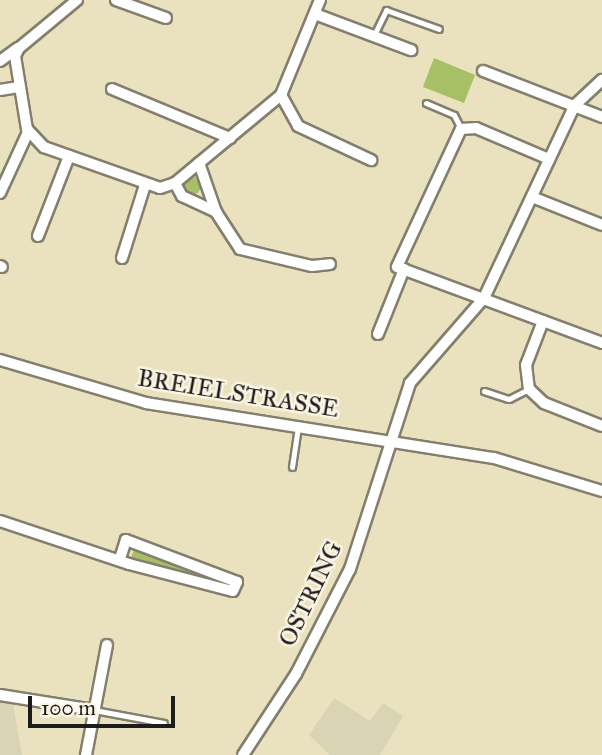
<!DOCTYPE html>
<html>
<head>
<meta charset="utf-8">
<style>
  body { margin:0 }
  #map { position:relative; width:602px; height:755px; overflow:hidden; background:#eae2bf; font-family:"IM FELL Great Primer",serif }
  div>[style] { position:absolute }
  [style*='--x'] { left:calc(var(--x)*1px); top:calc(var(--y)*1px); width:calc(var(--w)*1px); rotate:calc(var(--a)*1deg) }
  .built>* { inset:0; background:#d9d4b4 }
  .green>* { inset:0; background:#a7bf65 }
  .round { border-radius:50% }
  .roads { filter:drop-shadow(2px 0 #837f6e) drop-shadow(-2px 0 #837f6e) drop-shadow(0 2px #837f6e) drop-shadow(0 -2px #837f6e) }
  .service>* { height:5px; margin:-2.5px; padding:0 2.5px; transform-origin:2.5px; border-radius:2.5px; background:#fff }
  .minor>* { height:10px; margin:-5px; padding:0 5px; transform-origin:5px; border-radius:5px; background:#fff }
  span { translate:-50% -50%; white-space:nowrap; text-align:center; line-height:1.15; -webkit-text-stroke:5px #fcf5e5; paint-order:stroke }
  .street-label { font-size:24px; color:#1c1c1c }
  .scale { position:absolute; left:28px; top:696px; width:147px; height:32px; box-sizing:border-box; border:4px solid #1c1c1c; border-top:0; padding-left:9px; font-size:21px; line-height:24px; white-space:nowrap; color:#1c1c1c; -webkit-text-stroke:5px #fcf5e5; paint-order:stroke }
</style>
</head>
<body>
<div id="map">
  <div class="built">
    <div style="clip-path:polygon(334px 698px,370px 721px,383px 703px,403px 716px,380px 755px,330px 755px,309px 735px)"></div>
    <div style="clip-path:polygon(12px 699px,22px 755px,0 755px,0 700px)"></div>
  </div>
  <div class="green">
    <div style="clip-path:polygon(434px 58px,475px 75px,464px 103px,423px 87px)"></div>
    <div class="round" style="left:183px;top:177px;width:18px;height:18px"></div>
    <div style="clip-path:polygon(136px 545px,208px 573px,206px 578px,130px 560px)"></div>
  </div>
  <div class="roads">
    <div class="service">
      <div style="--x:374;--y:35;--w:28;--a:-64"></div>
      <div style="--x:386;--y:10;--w:56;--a:19.7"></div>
      <div style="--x:426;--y:103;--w:30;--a:23"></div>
      <div style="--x:454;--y:115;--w:16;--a:63"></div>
      <div style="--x:484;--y:391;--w:26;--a:18"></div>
      <div style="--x:509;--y:399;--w:22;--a:-27"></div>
      <div style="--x:292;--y:467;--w:40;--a:-81.5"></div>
      <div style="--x:94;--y:710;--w:71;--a:10.5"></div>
    </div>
    <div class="minor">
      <div style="--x:77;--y:0;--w:75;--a:140.4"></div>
      <div style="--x:19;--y:48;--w:9;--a:117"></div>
      <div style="--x:15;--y:56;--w:74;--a:80.7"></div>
      <div style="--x:27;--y:129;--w:25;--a:47"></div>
      <div style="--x:44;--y:147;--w:123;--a:19.5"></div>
      <div style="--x:160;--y:188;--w:16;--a:-18"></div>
      <div style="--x:175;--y:183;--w:138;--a:-39.7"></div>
      <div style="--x:281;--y:95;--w:103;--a:-67.7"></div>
      <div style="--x:116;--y:0;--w:53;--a:19.8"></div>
      <div style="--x:315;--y:14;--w:103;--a:20.6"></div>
      <div style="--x:0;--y:61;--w:22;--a:-36"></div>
      <div style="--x:483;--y:71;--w:128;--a:21.1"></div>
      <div style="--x:112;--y:89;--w:128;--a:22.6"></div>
      <div style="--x:0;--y:90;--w:19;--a:-9"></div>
      <div style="--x:281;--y:95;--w:35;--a:61"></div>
      <div style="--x:298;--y:126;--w:81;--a:25"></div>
      <div style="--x:549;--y:159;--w:79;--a:-157"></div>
      <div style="--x:476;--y:128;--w:15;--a:176"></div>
      <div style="--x:461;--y:129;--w:152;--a:114.9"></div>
      <div style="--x:397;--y:267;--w:219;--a:20.3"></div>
      <div style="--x:199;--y:163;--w:52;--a:70.9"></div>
      <div style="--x:175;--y:183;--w:15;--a:62"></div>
      <div style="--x:182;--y:196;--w:38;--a:25"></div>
      <div style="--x:216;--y:212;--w:44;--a:57"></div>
      <div style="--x:240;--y:249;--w:74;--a:13.3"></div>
      <div style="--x:312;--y:266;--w:18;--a:-6"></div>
      <div style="--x:0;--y:193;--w:67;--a:-65.3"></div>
      <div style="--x:532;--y:197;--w:75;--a:21.8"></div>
      <div style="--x:38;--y:236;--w:86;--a:-68.8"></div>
      <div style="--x:122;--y:258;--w:77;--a:-72.5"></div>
      <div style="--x:0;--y:266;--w:2;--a:27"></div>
      <div style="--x:543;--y:321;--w:47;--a:111.1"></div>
      <div style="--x:526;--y:365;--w:24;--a:83"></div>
      <div style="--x:529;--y:389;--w:21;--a:43"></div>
      <div style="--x:544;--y:403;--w:62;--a:21.6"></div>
      <div style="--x:378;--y:334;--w:70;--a:-68.2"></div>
      <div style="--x:0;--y:360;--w:152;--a:16.4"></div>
      <div style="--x:146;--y:403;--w:352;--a:9"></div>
      <div style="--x:494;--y:458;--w:113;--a:17"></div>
      <div style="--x:0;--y:521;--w:136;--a:18.4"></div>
      <div style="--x:129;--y:564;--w:107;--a:14.6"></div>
      <div style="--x:233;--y:591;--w:10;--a:-66"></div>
      <div style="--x:237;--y:582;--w:119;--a:-159.3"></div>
      <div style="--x:126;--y:540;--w:19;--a:108"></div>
      <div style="--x:0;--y:695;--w:95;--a:9.1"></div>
      <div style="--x:86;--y:755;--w:112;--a:-79.2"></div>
      <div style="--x:243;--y:755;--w:97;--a:-56.8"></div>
      <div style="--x:296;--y:674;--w:118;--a:-62.8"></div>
      <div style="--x:350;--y:569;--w:195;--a:-72.1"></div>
      <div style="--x:410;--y:383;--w:113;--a:-49"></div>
      <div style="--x:484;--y:298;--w:213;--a:-64.8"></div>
      <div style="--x:575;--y:105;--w:37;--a:-43"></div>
    </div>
  </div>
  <div class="street-label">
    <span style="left:238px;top:394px;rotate:9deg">BREIELSTRASSE</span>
    <span style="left:311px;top:594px;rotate:-64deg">OSTRING</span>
  </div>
  <div class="scale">100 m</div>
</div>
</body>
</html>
